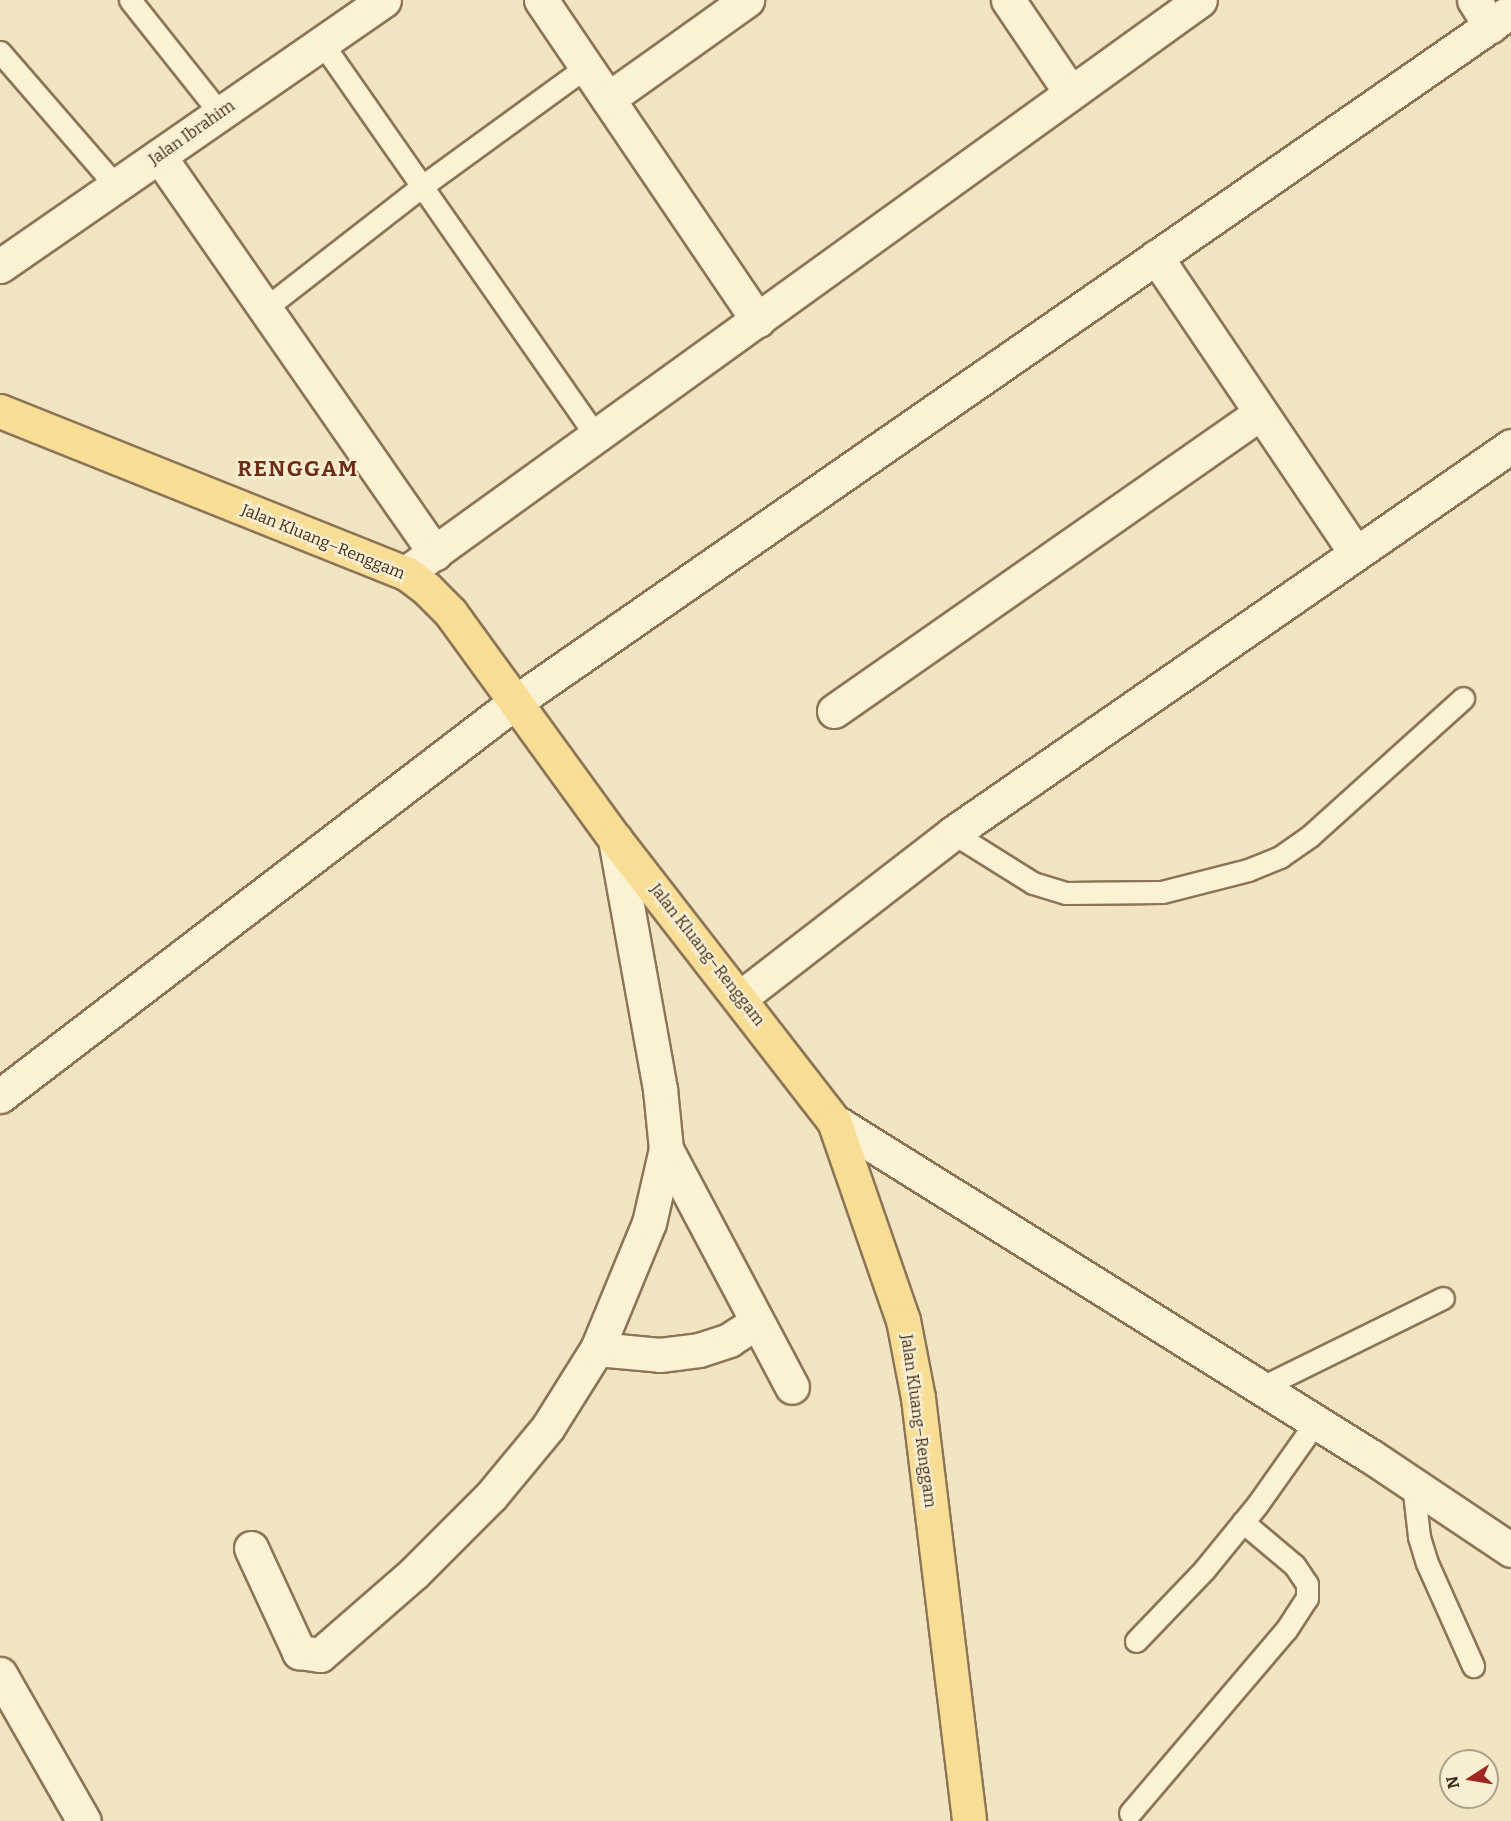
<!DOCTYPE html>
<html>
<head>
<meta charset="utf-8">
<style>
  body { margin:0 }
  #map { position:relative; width:1511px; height:1821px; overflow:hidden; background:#f1e5c1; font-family:Bitter,serif }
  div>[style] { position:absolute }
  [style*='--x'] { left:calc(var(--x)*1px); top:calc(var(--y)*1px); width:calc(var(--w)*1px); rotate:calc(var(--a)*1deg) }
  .roads { filter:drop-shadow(2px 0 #8c7557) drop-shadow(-2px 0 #8c7557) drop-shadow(0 2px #8c7557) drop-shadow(0 -2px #8c7557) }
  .service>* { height:21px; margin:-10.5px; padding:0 10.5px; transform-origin:10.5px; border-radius:10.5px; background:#fbf1d5 }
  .minor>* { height:33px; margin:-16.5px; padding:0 16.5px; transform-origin:16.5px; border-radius:16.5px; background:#fbf1d5 }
  .primary>* { height:33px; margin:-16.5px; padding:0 16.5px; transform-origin:16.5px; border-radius:16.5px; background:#f8dd95 }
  span { translate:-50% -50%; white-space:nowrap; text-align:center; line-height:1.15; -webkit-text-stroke:4.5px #f8eed1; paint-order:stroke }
  .street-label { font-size:16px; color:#3b2c1c }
  .district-label { font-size:22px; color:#6b2d18; font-weight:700; letter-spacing:1.5px }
  .north { position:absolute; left:1439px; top:1749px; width:60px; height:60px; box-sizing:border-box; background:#f8eed1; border:2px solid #aca089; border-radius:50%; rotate:258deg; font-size:16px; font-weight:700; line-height:24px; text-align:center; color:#3b2c1c }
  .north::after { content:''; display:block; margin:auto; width:21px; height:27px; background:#a02622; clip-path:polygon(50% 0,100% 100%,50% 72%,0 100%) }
</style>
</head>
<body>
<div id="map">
  <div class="roads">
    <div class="service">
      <div style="--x:130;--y:0;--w:144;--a:51.5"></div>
      <div style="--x:322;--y:43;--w:480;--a:55.1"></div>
      <div style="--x:0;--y:52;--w:177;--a:49.1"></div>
      <div style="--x:263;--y:310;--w:200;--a:-37.9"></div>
      <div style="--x:421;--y:187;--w:204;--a:-36"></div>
      <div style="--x:953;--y:833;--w:94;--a:32"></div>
      <div style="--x:1033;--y:883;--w:34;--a:17"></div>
      <div style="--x:1066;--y:893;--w:96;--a:-0.6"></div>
      <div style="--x:1162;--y:892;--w:89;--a:-14.3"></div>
      <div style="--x:1248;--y:870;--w:35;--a:-22"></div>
      <div style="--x:1280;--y:857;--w:37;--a:-35"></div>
      <div style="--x:1310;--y:836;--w:206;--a:-42"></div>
      <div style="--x:1258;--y:1389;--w:206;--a:-26.2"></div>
      <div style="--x:1413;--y:1484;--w:53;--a:83.5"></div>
      <div style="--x:1419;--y:1537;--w:27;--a:73"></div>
      <div style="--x:1427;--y:1563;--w:113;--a:65.9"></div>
      <div style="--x:1136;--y:1641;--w:98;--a:-46.2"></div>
      <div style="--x:1204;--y:1570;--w:84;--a:-50.8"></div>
      <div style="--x:1257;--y:1505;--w:100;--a:-54.7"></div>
      <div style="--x:1130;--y:1813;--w:240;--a:-49.6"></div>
      <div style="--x:1286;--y:1630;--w:38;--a:-57"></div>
      <div style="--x:1307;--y:1598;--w:14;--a:-90"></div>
      <div style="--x:1307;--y:1584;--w:23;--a:-124"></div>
      <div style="--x:1294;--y:1565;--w:67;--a:-139.9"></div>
    </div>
    <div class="minor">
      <div style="--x:541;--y:0;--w:387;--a:55.9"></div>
      <div style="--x:1008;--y:0;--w:112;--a:55.9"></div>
      <div style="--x:1474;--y:0;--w:31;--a:58"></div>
      <div style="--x:608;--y:99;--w:171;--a:-35.5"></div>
      <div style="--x:159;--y:156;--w:484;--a:55.2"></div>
      <div style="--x:1156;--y:257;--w:357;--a:56"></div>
      <div style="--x:0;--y:266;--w:467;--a:-34.7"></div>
      <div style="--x:406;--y:573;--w:979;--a:-35.82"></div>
      <div style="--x:834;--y:711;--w:518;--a:-34.95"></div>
      <div style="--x:741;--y:997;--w:268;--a:-37.7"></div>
      <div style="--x:953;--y:833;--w:679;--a:-34.74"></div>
      <div style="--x:0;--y:1096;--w:647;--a:-37.4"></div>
      <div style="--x:514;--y:703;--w:1214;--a:-34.76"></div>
      <div style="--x:834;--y:1121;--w:634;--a:31.99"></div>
      <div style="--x:1372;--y:1457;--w:167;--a:33.8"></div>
      <div style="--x:666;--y:1149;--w:269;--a:62.1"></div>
      <div style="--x:597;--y:1349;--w:63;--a:5.4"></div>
      <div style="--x:660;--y:1355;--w:39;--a:-7"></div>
      <div style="--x:699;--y:1350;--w:32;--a:-18"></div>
      <div style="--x:729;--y:1340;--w:31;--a:-33"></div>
      <div style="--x:251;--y:1548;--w:115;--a:65.2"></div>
      <div style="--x:299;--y:1652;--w:21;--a:8"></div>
      <div style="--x:320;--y:1655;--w:125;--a:-41.1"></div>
      <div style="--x:414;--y:1573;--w:109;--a:-45"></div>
      <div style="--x:491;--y:1496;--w:89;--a:-50.4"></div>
      <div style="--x:548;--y:1427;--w:92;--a:-57.9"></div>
      <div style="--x:597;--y:1349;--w:136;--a:-67.6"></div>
      <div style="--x:649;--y:1223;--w:76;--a:-77.1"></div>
      <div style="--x:666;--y:1149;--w:60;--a:-95.7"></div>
      <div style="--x:660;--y:1089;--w:254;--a:-100.2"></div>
      <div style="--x:0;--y:1674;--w:169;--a:60.3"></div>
    </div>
    <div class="primary">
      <div style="--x:0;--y:411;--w:437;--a:21.8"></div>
      <div style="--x:406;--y:573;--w:26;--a:37"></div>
      <div style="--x:427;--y:589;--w:33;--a:45"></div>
      <div style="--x:450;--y:612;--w:281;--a:54"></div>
      <div style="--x:615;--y:839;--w:357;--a:52.2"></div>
      <div style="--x:834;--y:1121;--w:211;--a:70.9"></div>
      <div style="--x:903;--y:1320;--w:79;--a:79.1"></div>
      <div style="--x:918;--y:1398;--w:426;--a:83.1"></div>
    </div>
  </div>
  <div class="street-label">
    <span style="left:192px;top:133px;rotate:-35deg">Jalan Ibrahim</span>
    <span style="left:323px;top:542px;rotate:22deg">Jalan Kluang–Renggam</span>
    <span style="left:707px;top:955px;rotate:52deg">Jalan Kluang–Renggam</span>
    <span style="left:918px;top:1421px;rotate:82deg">Jalan Kluang–Renggam</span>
  </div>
  <div class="district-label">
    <span style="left:298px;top:469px">RENGGAM</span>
  </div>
  <div class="north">N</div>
</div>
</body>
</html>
